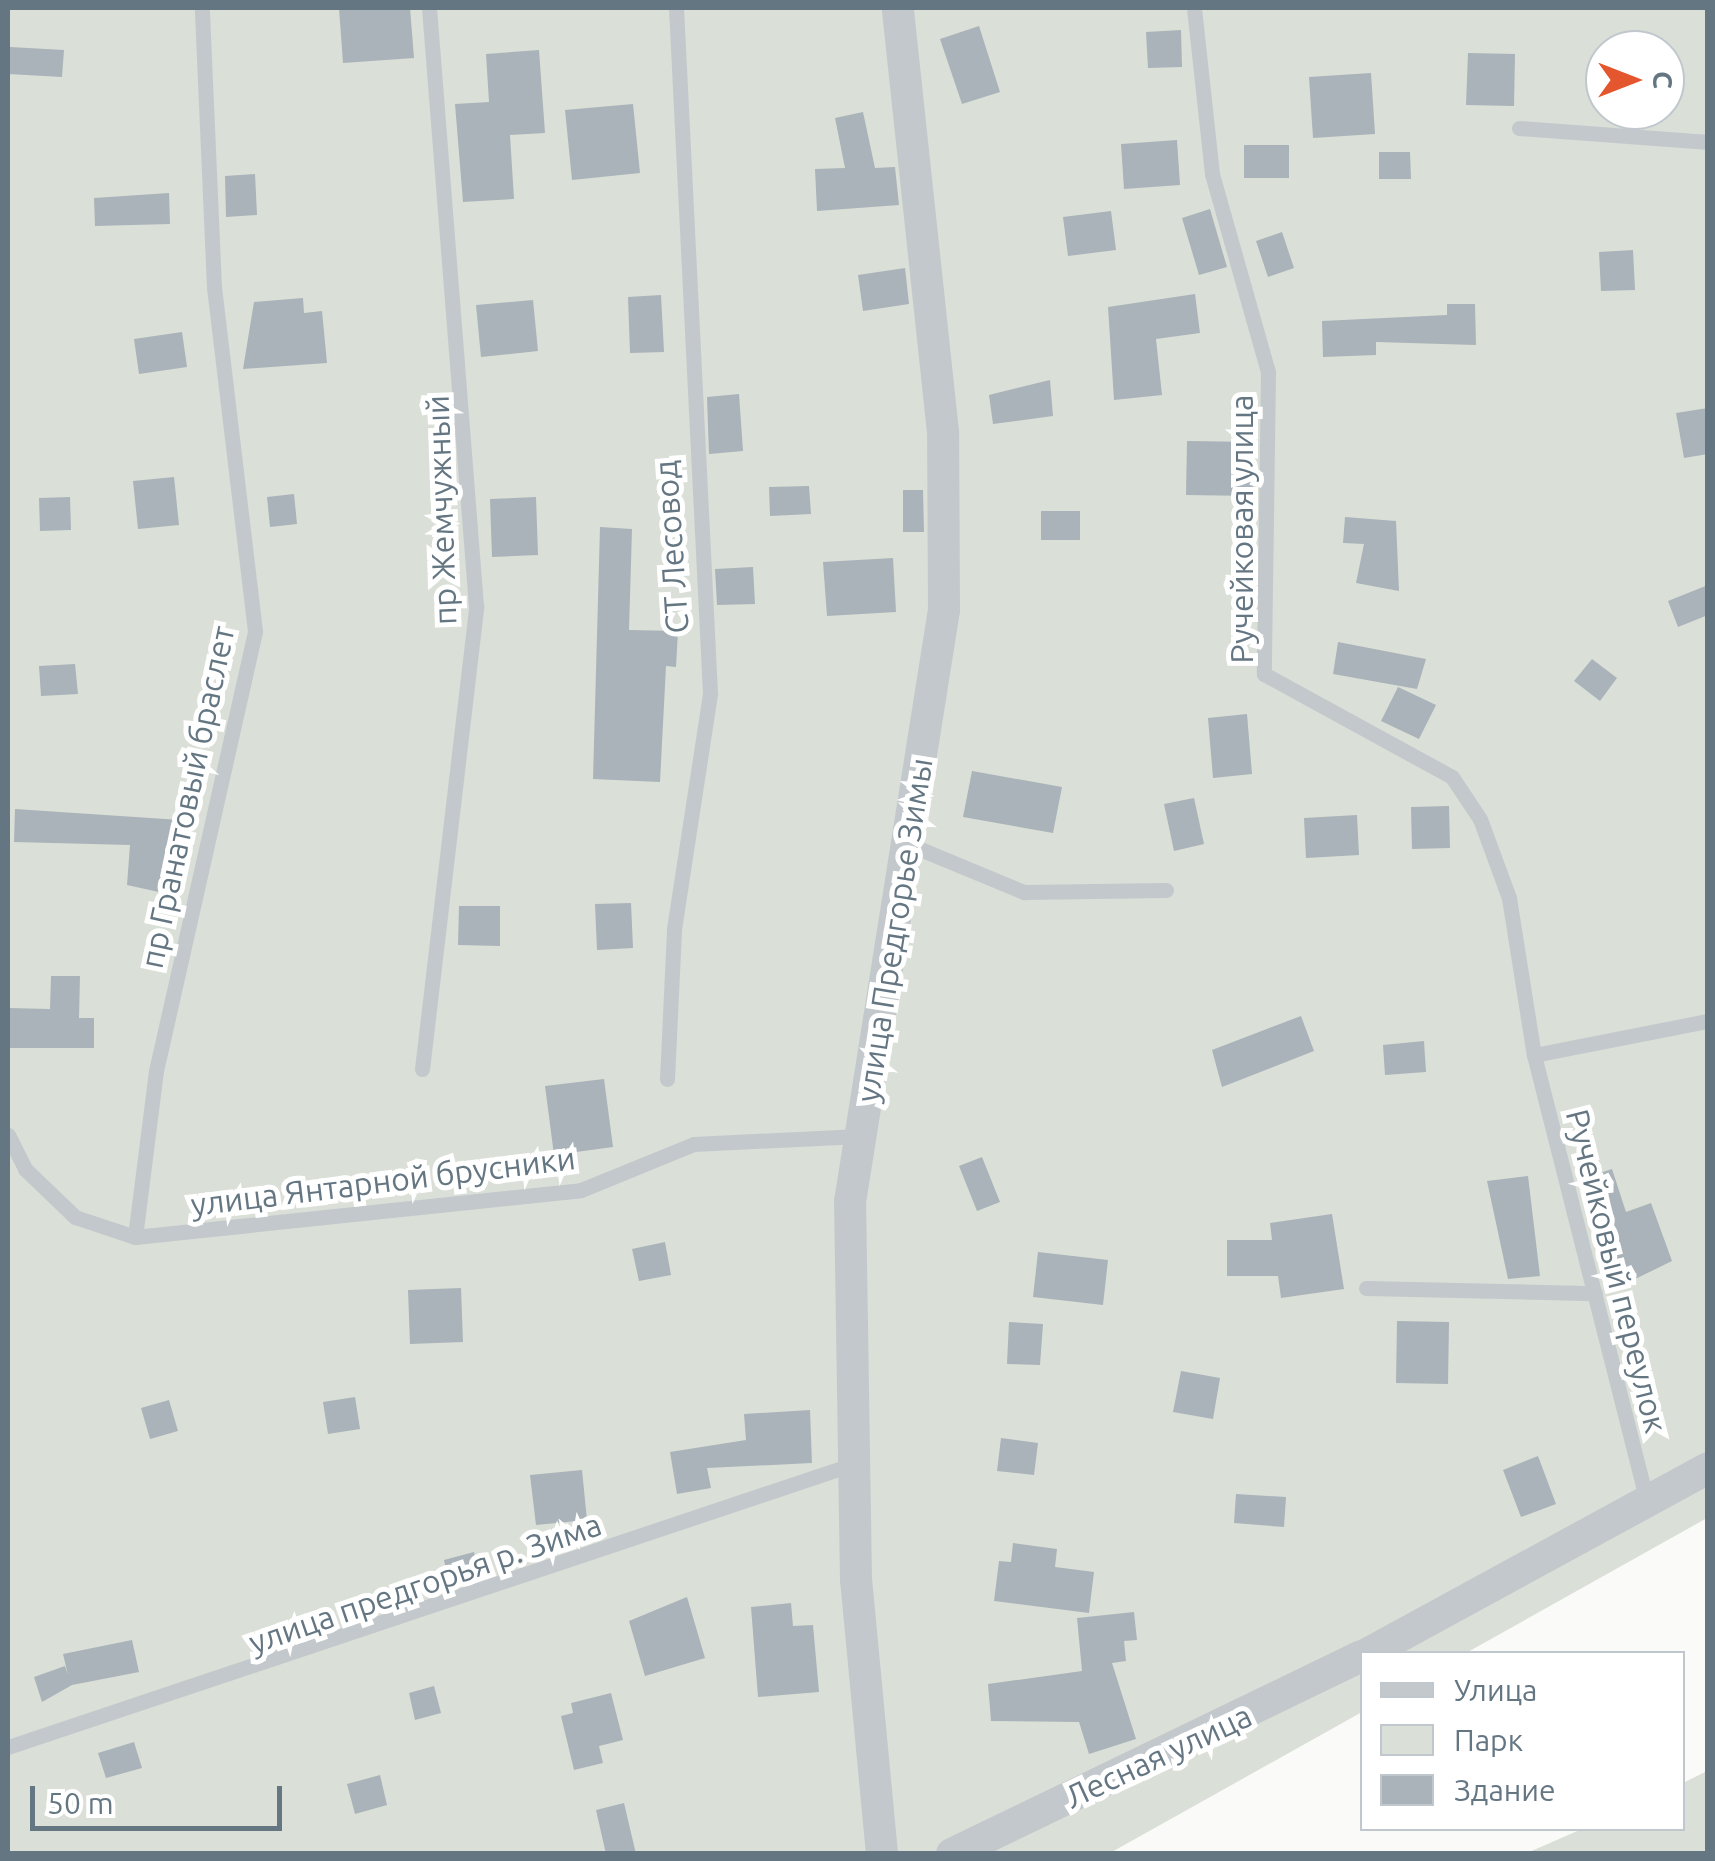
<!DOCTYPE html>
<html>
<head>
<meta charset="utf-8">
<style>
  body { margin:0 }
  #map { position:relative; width:1715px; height:1861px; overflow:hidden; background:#fafaf8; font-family:Ubuntu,sans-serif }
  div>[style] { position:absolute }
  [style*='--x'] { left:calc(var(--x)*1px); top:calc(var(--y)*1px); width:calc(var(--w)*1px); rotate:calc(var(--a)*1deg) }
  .green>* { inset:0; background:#dadfd7 }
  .building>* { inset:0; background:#aab3b9 }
  .service>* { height:15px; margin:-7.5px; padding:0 7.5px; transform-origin:7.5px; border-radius:7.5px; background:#c3c8cc }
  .minor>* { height:32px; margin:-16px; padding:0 16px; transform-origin:16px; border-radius:16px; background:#c3c8cc }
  span { translate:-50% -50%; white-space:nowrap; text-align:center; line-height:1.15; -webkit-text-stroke:10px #fff; paint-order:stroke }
  .street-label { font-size:32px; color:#657683 }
  .frame { position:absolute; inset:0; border:10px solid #657683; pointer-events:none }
  .legend { position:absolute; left:1360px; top:1651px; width:325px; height:180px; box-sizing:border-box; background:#fff; border:2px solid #c1c8cd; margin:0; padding:12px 18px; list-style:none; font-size:30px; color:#657683 }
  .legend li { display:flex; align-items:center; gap:20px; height:50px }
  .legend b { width:50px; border:2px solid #c1c8cd }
  .north { position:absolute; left:1585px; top:30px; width:100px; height:100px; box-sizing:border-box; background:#fff; border:2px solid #c1c8cd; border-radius:50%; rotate:90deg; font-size:28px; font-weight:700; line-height:40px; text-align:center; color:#657683 }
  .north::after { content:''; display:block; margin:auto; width:35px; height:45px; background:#e4572e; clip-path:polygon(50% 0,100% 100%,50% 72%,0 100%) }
  .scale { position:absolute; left:30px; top:1786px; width:252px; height:45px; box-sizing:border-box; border:5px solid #657683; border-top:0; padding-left:12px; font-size:30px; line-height:35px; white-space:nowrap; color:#657683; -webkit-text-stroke:8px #fff; paint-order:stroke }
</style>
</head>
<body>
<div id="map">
  <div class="green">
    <div style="clip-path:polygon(evenodd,8px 8px,1707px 8px,1707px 1518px,1466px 1653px,1362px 1654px,1362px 1712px,1110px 1853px,8px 1854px,8px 8px,1605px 50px,1665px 50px,1665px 110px,1605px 110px,1605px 50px)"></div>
    <div style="clip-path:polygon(1707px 1771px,1707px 1853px,1527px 1853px,1582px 1829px,1682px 1828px,1683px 1783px)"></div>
  </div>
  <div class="building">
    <div style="clip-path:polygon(339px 8px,410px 8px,414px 58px,343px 63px)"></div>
    <div style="clip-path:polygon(979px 26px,1000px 92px,962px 104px,940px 39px)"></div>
    <div style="clip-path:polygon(1181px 30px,1182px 67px,1148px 68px,1146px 32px)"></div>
    <div style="clip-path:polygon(10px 47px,64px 50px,62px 77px,8px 74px)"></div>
    <div style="clip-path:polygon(539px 50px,545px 133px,510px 135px,514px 199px,463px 202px,455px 104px,489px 102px,486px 54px)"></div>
    <div style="clip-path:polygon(1468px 53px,1515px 54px,1514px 106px,1466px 105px)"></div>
    <div style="clip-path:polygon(1371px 73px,1375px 134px,1313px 138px,1309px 77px)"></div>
    <div style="clip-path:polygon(633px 104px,640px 173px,572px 180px,565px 110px)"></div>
    <div style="clip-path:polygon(863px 112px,875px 168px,895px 167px,899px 205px,817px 211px,815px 169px,845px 168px,835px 118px)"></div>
    <div style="clip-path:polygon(1177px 140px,1180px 185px,1124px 189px,1121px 144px)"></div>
    <div style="clip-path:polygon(1244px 145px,1289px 145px,1289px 178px,1244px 178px)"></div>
    <div style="clip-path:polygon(1379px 152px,1410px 152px,1411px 179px,1379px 179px)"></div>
    <div style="clip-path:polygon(255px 174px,257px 215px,226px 217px,225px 176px)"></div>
    <div style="clip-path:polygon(169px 193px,170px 224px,95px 226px,94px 198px)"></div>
    <div style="clip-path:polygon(1210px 209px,1227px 267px,1199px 275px,1182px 218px)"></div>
    <div style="clip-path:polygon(1111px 211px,1116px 250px,1068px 256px,1063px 217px)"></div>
    <div style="clip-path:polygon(1282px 232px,1294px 268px,1268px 277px,1256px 241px)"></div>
    <div style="clip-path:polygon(1633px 250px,1635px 290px,1601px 291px,1599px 252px)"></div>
    <div style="clip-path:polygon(905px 268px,909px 304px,863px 311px,858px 275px)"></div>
    <div style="clip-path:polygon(1195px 294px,1200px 333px,1156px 339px,1162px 395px,1114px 400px,1108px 307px)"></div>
    <div style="clip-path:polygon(661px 295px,664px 352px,630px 353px,628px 297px)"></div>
    <div style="clip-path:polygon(303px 298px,304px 313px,322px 311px,327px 363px,243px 369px,254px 302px)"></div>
    <div style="clip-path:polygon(533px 300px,538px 351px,481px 357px,476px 305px)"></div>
    <div style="clip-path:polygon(1447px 304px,1475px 304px,1476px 345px,1376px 342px,1376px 355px,1323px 357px,1322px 321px,1447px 315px)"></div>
    <div style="clip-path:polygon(182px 332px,187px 367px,139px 374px,134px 339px)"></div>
    <div style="clip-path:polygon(1050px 380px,1053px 416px,993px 424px,989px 395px)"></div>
    <div style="clip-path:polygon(739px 394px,743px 451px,709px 454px,707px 397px)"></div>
    <div style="clip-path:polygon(1708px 408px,1708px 454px,1684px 458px,1676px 413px)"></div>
    <div style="clip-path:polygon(1187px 441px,1254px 442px,1253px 496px,1186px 495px)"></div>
    <div style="clip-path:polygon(174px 477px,179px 525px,138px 529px,133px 481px)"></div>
    <div style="clip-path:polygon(809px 486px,811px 514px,770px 516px,769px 487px)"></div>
    <div style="clip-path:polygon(903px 490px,923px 490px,924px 532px,903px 532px)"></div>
    <div style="clip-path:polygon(294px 494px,297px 524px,270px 527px,267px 497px)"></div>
    <div style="clip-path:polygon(70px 497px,71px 530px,40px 531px,39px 498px)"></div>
    <div style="clip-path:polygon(536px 497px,538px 555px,492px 557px,490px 499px)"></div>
    <div style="clip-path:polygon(1041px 511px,1080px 511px,1080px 540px,1041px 540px)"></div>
    <div style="clip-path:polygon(1345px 517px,1396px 521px,1399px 591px,1356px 583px,1364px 544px,1343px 543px)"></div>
    <div style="clip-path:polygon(600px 527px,632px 529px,629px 630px,678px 631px,676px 667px,666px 666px,660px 782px,593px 779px)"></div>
    <div style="clip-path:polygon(893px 558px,896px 612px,827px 616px,823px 562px)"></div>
    <div style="clip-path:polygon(753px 567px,755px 604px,717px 605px,715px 569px)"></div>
    <div style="clip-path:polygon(1708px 585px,1708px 615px,1678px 627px,1668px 601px)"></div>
    <div style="clip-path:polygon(1338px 642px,1426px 659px,1417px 689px,1333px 674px)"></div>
    <div style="clip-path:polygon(1592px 659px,1617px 678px,1600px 701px,1574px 681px)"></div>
    <div style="clip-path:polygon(75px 664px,78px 694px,41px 696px,39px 666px)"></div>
    <div style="clip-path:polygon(1398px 687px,1436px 705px,1419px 739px,1381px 721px)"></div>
    <div style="clip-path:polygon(1247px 714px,1252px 774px,1213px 778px,1208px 718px)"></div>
    <div style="clip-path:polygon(972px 771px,1062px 787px,1053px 833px,963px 817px)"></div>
    <div style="clip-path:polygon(1194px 798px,1204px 844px,1174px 851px,1164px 804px)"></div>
    <div style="clip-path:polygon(1449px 806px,1450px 848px,1412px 849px,1411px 807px)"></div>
    <div style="clip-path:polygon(15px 809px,180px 820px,168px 894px,127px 885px,130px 845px,14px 842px)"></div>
    <div style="clip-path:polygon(1357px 815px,1359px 855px,1306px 858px,1304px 818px)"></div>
    <div style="clip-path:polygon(631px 903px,633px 948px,597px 950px,595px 904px)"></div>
    <div style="clip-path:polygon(459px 906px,500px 906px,500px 946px,458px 945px)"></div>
    <div style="clip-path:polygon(51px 976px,80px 976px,79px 1018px,94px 1018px,94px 1048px,8px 1048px,8px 1008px,50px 1009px)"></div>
    <div style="clip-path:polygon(1301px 1016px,1314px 1051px,1222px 1087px,1212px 1050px)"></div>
    <div style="clip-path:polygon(1424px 1041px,1426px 1072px,1385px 1075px,1383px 1045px)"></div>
    <div style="clip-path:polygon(604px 1079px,613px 1147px,554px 1155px,545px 1086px)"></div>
    <div style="clip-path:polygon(982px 1157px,1000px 1202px,977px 1211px,959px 1166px)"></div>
    <div style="clip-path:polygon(1612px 1169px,1626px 1212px,1651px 1203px,1672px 1261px,1625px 1284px,1585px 1178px)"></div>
    <div style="clip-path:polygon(1528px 1176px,1540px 1276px,1508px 1279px,1487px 1181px)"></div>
    <div style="clip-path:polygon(1332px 1214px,1344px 1289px,1281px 1298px,1278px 1276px,1227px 1276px,1227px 1240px,1272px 1240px,1270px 1223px)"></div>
    <div style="clip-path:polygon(665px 1242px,671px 1275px,639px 1281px,632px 1249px)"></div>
    <div style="clip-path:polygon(1038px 1252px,1108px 1260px,1103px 1305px,1033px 1297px)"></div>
    <div style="clip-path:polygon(461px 1288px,463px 1342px,410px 1344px,408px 1290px)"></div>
    <div style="clip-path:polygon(1397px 1321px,1449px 1322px,1448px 1384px,1396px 1383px)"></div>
    <div style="clip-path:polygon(1009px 1322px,1043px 1324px,1040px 1365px,1007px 1364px)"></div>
    <div style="clip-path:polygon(1181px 1371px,1220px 1378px,1213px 1419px,1173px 1412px)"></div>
    <div style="clip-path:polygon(355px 1397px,360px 1429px,328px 1434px,323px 1402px)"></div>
    <div style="clip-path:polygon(169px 1400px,178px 1431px,150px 1439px,141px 1408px)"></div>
    <div style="clip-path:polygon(810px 1410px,812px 1463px,707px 1468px,711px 1488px,677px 1494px,670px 1452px,746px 1440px,744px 1414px)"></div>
    <div style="clip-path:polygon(1001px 1438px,1038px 1443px,1034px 1475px,997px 1471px)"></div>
    <div style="clip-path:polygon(1538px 1456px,1556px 1504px,1521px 1517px,1503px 1470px)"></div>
    <div style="clip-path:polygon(582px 1470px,587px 1520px,536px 1525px,530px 1475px)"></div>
    <div style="clip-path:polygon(1236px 1494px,1286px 1497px,1284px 1527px,1234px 1523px)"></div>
    <div style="clip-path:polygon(1013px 1543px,1057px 1549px,1055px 1567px,1094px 1572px,1089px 1613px,994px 1601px,999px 1561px,1011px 1562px)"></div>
    <div style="clip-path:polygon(474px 1552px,481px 1577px,449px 1585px,444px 1560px)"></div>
    <div style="clip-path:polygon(687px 1597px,705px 1658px,645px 1676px,629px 1621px)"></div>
    <div style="clip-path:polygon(791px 1603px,793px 1626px,813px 1625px,819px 1692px,758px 1697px,751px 1607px)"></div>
    <div style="clip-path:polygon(1134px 1612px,1137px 1640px,1124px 1641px,1126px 1661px,1112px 1663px,1136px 1739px,1089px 1754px,1079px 1722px,991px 1721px,988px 1684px,1082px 1671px,1077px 1618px)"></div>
    <div style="clip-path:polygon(132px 1640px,139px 1672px,72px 1685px,42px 1702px,34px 1677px,65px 1666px,68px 1675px,63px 1654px)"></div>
    <div style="clip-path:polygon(434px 1686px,441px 1713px,415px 1720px,409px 1693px)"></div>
    <div style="clip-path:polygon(611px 1693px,623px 1740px,599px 1746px,603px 1763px,574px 1770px,561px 1716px,573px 1713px,571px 1703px)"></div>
    <div style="clip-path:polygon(134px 1742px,142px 1768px,106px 1778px,98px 1753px)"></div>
    <div style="clip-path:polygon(380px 1775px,387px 1805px,355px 1814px,347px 1784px)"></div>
    <div style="clip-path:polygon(624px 1803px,636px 1854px,606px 1854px,596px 1810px)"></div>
  </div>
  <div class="service">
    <div style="--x:1194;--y:8;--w:167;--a:83.8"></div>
    <div style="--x:1212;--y:174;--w:206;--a:74.2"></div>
    <div style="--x:1268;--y:372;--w:302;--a:90.8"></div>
    <div style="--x:1264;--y:674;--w:214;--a:28.7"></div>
    <div style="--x:1452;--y:777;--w:50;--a:56.3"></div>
    <div style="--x:1480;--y:819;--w:84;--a:69.8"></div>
    <div style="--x:1509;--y:898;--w:159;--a:81"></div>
    <div style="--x:1534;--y:1055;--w:459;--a:75.8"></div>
    <div style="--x:1519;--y:128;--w:190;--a:4.2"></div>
    <div style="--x:908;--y:844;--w:126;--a:22.5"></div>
    <div style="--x:1024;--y:892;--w:142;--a:-0.8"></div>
    <div style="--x:1534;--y:1055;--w:177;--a:-11.1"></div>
    <div style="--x:422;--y:1069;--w:466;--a:-83.3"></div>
    <div style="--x:476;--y:606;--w:600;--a:-94.49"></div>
    <div style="--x:667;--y:1079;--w:150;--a:-87.3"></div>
    <div style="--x:674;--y:929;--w:239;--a:-81.3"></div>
    <div style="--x:710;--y:693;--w:686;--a:-92.84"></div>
    <div style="--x:8;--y:1135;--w:38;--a:63"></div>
    <div style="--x:25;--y:1169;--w:69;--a:43.8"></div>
    <div style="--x:75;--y:1217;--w:63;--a:18.4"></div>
    <div style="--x:135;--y:1237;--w:448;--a:-6"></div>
    <div style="--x:581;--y:1190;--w:122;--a:-22.2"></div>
    <div style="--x:694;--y:1144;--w:166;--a:-2.8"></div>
    <div style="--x:135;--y:1237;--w:167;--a:-82.8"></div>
    <div style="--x:156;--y:1071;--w:451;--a:-77.3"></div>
    <div style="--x:255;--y:631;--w:346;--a:-96.8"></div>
    <div style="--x:214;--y:287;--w:279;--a:-92.5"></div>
    <div style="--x:1366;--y:1288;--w:229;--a:1.3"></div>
    <div style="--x:8;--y:1747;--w:895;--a:-18.5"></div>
  </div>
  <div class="minor">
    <div style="--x:1367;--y:1654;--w:388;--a:-28.6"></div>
    <div style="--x:882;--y:1854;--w:275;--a:-95.4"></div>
    <div style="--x:856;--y:1580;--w:378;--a:-90.9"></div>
    <div style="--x:850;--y:1202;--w:599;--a:-80.98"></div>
    <div style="--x:944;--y:610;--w:178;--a:-90.3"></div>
    <div style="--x:943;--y:432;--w:426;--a:-96.1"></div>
    <div style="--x:952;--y:1854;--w:455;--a:-25.8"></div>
  </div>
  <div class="street-label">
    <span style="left:441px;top:510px;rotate:-92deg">пр Жемчужный</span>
    <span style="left:1241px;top:529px;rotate:-90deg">Ручейковая улица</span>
    <span style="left:671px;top:547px;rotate:-94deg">СТ Лесовод</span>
    <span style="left:187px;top:797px;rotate:-78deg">пр Гранатовый браслет</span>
    <span style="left:894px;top:930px;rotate:-81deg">улица Предгорье Зимы</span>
    <span style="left:383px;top:1181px;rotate:-7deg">улица Янтарной брусники</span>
    <span style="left:1617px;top:1271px;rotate:76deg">Ручейковый переулок</span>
    <span style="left:425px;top:1583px;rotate:-19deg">улица предгорья р. Зима</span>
    <span style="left:1158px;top:1756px;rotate:-25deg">Лесная улица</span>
  </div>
  <div class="frame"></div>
  <ul class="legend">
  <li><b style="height:12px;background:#c3c8cc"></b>Улица</li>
  <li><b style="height:28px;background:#dadfd7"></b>Парк</li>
  <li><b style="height:28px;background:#aab3b9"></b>Здание</li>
  </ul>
  <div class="north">С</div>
  <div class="scale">50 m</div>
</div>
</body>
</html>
